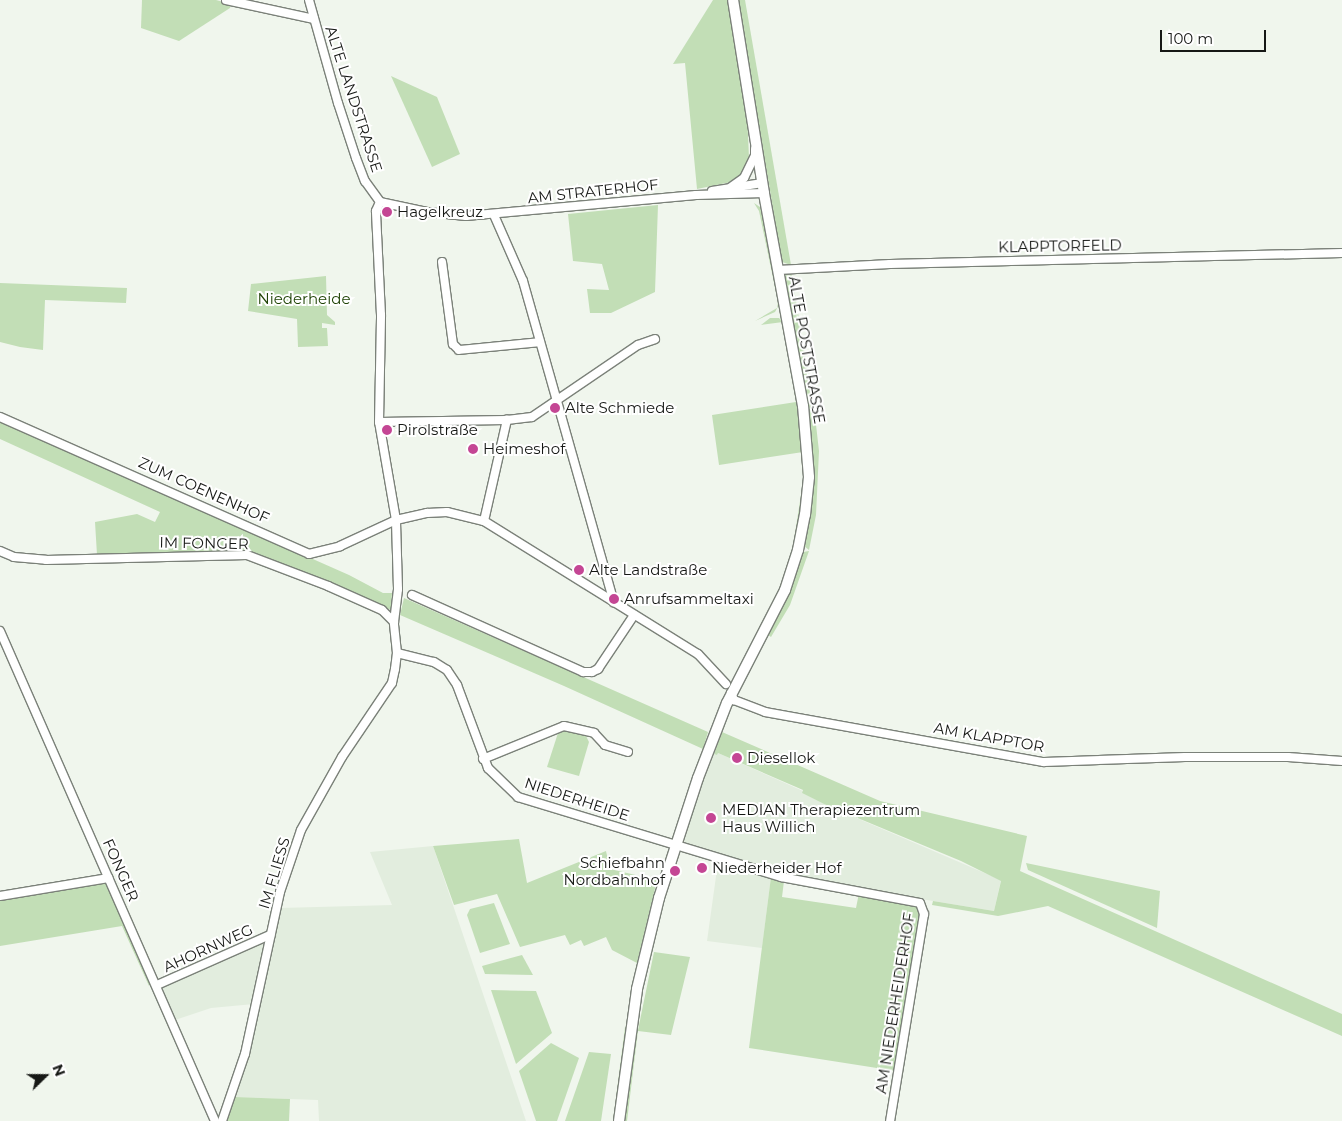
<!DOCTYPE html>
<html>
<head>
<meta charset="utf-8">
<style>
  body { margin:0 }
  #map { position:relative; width:1342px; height:1121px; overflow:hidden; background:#f0f6ed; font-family:Montserrat,sans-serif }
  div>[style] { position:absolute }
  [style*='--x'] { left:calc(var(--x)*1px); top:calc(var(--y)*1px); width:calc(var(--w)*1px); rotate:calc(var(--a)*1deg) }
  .built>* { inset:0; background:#e2edde }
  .green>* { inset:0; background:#c2deb6 }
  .roads { filter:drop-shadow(1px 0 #7b8179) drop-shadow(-1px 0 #7b8179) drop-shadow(0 1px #7b8179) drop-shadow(0 -1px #7b8179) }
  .minor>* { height:8px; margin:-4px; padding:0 4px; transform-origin:4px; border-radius:4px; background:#fff }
  .tertiary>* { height:10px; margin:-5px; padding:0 5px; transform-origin:5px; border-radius:5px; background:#fff }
  .dots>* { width:14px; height:14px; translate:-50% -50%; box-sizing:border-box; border:2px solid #fff; border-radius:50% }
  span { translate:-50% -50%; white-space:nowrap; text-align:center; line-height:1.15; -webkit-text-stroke:4px #fff; paint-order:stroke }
  .street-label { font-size:15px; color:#161815 }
  .poi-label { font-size:15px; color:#161815 }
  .left { translate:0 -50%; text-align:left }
  .right { translate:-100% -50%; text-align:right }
  .park-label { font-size:15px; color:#1f4305 }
  .north { position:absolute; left:20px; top:1051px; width:50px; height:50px; -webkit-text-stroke:4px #fff; paint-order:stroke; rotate:68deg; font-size:14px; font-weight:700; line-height:20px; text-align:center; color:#161815 }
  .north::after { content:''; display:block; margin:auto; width:18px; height:22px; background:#161815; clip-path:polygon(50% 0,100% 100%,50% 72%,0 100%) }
  .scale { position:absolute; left:1160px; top:30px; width:106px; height:22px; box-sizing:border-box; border:2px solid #161815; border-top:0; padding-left:6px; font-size:15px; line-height:18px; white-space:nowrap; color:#161815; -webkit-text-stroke:4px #fff; paint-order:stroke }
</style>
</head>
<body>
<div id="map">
  <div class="built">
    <div style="clip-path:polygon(718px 753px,803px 791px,802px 793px,824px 804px,1001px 880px,994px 911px,793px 878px,683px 846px,698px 794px,714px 754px,717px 755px)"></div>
    <div style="clip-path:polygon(433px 846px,526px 1121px,319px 1121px,318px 1100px,235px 1097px,257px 1019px,280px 908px,392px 905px,370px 852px)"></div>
    <div style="clip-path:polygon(718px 862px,771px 877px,762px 948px,707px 941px)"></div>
    <div style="clip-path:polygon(262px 941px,266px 945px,254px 1004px,211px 1008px,175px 1020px,162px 990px,164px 984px)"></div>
  </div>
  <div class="green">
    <div style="clip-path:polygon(142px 0,216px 0,231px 4px,230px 8px,179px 41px,141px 28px)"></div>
    <div style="clip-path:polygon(713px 0,728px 0,747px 112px,749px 158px,743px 174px,736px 181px,697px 189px,685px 63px,673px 64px)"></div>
    <div style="clip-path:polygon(738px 0,745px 0,791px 265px,782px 262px)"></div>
    <div style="clip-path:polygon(391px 76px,437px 97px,460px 154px,432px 167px)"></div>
    <div style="clip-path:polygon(754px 203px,760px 207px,781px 301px,775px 312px,755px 321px,777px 308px,778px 302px,759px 211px)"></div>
    <div style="clip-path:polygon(658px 205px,655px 292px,611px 313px,590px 313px,587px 289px,609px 290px,602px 264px,573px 261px,568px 214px)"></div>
    <div style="clip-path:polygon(791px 271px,814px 407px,819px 451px,816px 515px,809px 550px,804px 546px,813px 462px,808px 411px,785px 274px)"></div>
    <div style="clip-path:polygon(326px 276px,327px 315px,335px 322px,335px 325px,322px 323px,322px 328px,327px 328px,328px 346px,298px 347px,297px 319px,248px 311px,251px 284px)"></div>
    <div style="clip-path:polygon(0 283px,127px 288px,126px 303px,45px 300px,43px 350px,20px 347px,0 342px)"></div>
    <div style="clip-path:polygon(770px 318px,779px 318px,783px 322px,800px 412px,805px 472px,800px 526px,784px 581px,767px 616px,785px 575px,793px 546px,803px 482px,803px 452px,719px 465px,712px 415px,796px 402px,783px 322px,761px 325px)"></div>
    <div style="clip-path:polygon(0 421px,349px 575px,383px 593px,392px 593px,391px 610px,247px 552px,97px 555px,95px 522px,137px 514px,155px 522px,160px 512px,0 439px)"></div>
    <div style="clip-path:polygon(809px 551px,790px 605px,771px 637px,768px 635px,784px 602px,803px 552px)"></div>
    <div style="clip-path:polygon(404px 598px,708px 732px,703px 749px,564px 686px,400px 615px)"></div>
    <div style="clip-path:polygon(566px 728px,585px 734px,589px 742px,579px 776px,547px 767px,558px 733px)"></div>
    <div style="clip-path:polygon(722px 732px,880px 801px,1027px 836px,1020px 871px,1342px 1014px,1342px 1036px,1048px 906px,998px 916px,932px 905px,933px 901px,994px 911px,1001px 881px,961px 861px,824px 804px,802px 793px,803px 790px,718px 753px,717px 755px,714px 754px)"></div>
    <div style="clip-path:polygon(519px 839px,527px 883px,606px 851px,610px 869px,657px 880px,637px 963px,612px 950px,606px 937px,584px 946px,581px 940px,570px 945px,565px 935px,520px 947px,497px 894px,454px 905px,433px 846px)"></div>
    <div style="clip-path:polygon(1026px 863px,1160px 891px,1157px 928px,1028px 870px)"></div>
    <div style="clip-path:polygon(771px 877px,784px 881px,782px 897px,856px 908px,859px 893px,919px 903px,923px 908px,896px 1071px,749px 1048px)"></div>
    <div style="clip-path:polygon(102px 882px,109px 886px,151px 981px,149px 986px,122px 926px,0 946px,0 899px)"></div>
    <div style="clip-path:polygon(494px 903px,510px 944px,480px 953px,467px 915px,470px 909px)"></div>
    <div style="clip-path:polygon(654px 952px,690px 957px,671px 1035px,638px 1031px,627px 1121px,622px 1121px,634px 1029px,638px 1030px)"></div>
    <div style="clip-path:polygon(522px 955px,533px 975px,485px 974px,482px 966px)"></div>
    <div style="clip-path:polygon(491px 990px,536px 991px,552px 1033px,516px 1064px)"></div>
    <div style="clip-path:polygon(625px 1027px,627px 1028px,615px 1121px,613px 1121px)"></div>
    <div style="clip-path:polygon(551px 1043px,579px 1058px,557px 1121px,536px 1121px,519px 1071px)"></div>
    <div style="clip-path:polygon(589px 1052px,611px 1054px,601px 1121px,565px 1121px)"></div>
    <div style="clip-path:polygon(235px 1097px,290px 1099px,289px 1121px,227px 1121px)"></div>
  </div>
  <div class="roads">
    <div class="minor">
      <div style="--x:226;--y:0;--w:90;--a:12.2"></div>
      <div style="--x:309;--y:0;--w:107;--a:74.3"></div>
      <div style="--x:338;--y:103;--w:58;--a:71.9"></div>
      <div style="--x:356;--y:158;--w:25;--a:69"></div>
      <div style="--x:365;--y:181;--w:26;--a:54"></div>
      <div style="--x:380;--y:202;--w:48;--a:12"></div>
      <div style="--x:427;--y:212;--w:39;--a:6"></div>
      <div style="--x:466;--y:216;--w:231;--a:-5.2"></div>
      <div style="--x:696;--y:195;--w:68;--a:-1.7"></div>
      <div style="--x:731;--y:187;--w:16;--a:-35"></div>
      <div style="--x:744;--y:178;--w:25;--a:-64"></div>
      <div style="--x:755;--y:155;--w:6;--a:-90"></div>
      <div style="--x:712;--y:191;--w:51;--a:-9.1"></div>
      <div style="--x:494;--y:215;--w:72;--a:66.3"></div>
      <div style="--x:523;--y:281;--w:334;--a:74.2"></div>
      <div style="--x:442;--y:262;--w:83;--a:82.4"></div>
      <div style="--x:453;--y:344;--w:8;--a:45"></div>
      <div style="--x:459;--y:350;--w:81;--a:-5.6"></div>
      <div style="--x:778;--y:270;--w:112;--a:-3.1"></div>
      <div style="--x:890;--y:264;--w:452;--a:-1.4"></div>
      <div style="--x:0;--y:417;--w:338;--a:23.9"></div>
      <div style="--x:309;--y:554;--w:32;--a:-14"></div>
      <div style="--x:340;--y:546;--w:62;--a:-24.9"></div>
      <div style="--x:396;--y:520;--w:32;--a:-13"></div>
      <div style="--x:427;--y:513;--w:20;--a:-3"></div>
      <div style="--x:447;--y:512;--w:38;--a:14"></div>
      <div style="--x:484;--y:521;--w:252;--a:31.9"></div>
      <div style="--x:698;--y:654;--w:41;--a:47"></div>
      <div style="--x:379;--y:422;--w:128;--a:-0.9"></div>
      <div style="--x:507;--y:420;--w:25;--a:-7"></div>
      <div style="--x:532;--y:417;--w:128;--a:-34.2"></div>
      <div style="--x:638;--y:345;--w:18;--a:-19"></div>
      <div style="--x:484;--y:521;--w:104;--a:-77.2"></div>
      <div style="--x:0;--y:551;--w:15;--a:23"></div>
      <div style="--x:14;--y:557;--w:32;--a:5"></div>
      <div style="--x:46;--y:560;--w:201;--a:-1.4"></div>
      <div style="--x:247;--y:555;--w:87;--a:20.9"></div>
      <div style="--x:328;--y:586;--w:59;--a:24"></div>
      <div style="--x:382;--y:610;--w:17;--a:45"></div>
      <div style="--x:412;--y:595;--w:188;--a:24.2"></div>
      <div style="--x:583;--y:672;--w:9;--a:0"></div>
      <div style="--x:592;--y:672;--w:7;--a:-27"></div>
      <div style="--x:598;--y:669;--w:65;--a:-56.3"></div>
      <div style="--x:0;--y:631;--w:535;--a:66.31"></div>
      <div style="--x:397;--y:653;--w:38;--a:14"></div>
      <div style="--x:434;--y:662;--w:15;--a:32"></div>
      <div style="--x:447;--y:670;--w:18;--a:56"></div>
      <div style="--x:457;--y:685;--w:89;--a:69.5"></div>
      <div style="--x:488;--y:768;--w:42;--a:44"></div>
      <div style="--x:518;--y:797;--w:275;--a:16.9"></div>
      <div style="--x:781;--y:877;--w:141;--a:10.6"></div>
      <div style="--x:920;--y:903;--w:12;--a:70"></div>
      <div style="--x:924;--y:914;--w:210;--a:99.3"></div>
      <div style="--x:731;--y:693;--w:8;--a:67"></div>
      <div style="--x:734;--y:700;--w:33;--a:21"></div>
      <div style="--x:765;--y:712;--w:283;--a:10.2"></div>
      <div style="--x:1044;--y:762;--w:141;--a:-2"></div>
      <div style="--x:1185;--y:757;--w:103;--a:0"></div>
      <div style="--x:1288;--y:757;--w:54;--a:4.2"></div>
      <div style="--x:483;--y:759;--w:87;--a:-22.2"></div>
      <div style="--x:564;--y:726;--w:31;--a:13"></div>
      <div style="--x:594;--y:733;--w:16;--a:47"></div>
      <div style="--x:605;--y:745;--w:24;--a:17"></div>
      <div style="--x:0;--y:896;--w:110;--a:-9.4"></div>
      <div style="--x:157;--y:985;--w:124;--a:-23.9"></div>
      <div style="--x:222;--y:1121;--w:71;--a:-71.1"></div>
      <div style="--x:245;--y:1054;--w:166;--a:-77.8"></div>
      <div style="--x:280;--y:892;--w:65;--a:-71.3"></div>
      <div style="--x:301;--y:830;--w:84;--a:-60.7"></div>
      <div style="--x:342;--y:757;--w:89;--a:-56"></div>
      <div style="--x:392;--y:683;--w:14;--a:-78"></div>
      <div style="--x:395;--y:669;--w:16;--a:-83"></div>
      <div style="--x:397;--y:653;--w:31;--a:-96"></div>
      <div style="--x:394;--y:622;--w:33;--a:-83"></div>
      <div style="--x:398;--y:589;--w:69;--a:-91.7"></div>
      <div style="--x:396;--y:520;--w:99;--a:-99.8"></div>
      <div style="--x:379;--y:422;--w:107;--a:-88.9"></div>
      <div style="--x:381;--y:315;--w:104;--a:-92.8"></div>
      <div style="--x:376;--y:211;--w:10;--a:-66"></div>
    </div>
    <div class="tertiary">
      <div style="--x:619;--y:1121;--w:133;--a:-82.2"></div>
      <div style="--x:637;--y:989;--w:94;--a:-76.4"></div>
      <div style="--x:659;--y:898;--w:126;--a:-72"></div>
      <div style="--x:698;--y:778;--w:80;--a:-68.9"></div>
      <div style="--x:727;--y:703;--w:127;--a:-62.8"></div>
      <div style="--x:785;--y:590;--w:42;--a:-72"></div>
      <div style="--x:798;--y:550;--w:36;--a:-79"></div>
      <div style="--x:805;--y:515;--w:38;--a:-84"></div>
      <div style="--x:809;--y:477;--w:71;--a:-94.8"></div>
      <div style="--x:803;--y:406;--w:217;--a:-100.4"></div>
      <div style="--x:764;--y:193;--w:195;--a:-99.1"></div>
    </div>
  </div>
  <div class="dots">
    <div style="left:387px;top:212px;background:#c44694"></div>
    <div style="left:555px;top:408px;background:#c44694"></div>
    <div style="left:387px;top:430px;background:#c44694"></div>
    <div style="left:473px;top:449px;background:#c44694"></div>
    <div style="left:579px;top:570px;background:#c44694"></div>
    <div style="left:614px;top:599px;background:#c44694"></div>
    <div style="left:737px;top:758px;background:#c44694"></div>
    <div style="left:711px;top:818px;background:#c44694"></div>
    <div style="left:702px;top:868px;background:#c44694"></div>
    <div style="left:675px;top:871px;background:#c44694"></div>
  </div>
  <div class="street-label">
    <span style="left:354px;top:99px;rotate:72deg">ALTE LANDSTRASSE</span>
    <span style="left:593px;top:191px;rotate:-6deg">AM STRATERHOF</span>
    <span style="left:1060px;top:246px;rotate:-1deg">KLAPPTORFELD</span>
    <span style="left:807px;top:350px;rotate:80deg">ALTE POSTSTRASSE</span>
    <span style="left:204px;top:490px;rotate:24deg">ZUM COENENHOF</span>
    <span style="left:204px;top:543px;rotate:1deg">IM FONGER</span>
    <span style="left:989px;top:737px;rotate:10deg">AM KLAPPTOR</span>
    <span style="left:577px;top:799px;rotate:18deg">NIEDERHEIDE</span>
    <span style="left:121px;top:870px;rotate:66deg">FONGER</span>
    <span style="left:274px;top:873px;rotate:-73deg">IM FLIESS</span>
    <span style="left:208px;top:948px;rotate:-24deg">AHORNWEG</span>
    <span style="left:895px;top:1003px;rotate:-81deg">AM NIEDERHEIDERHOF</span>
  </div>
  <div class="poi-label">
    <span class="left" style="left:397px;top:212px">Hagelkreuz</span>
    <span class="left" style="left:565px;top:408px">Alte Schmiede</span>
    <span class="left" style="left:397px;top:430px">Pirolstraße</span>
    <span class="left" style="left:483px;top:449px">Heimeshof</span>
    <span class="left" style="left:589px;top:570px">Alte Landstraße</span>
    <span class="left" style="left:624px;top:599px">Anrufsammeltaxi</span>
    <span class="left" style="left:747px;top:758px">Diesellok</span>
    <span class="left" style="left:722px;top:818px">MEDIAN Therapiezentrum<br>Haus Willich</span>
    <span class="right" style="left:665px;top:871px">Schiefbahn<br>Nordbahnhof</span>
    <span class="left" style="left:712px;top:868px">Niederheider Hof</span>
  </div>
  <div class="park-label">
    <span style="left:304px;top:299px">Niederheide</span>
  </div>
  <div class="north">N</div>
  <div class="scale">100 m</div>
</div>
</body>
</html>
